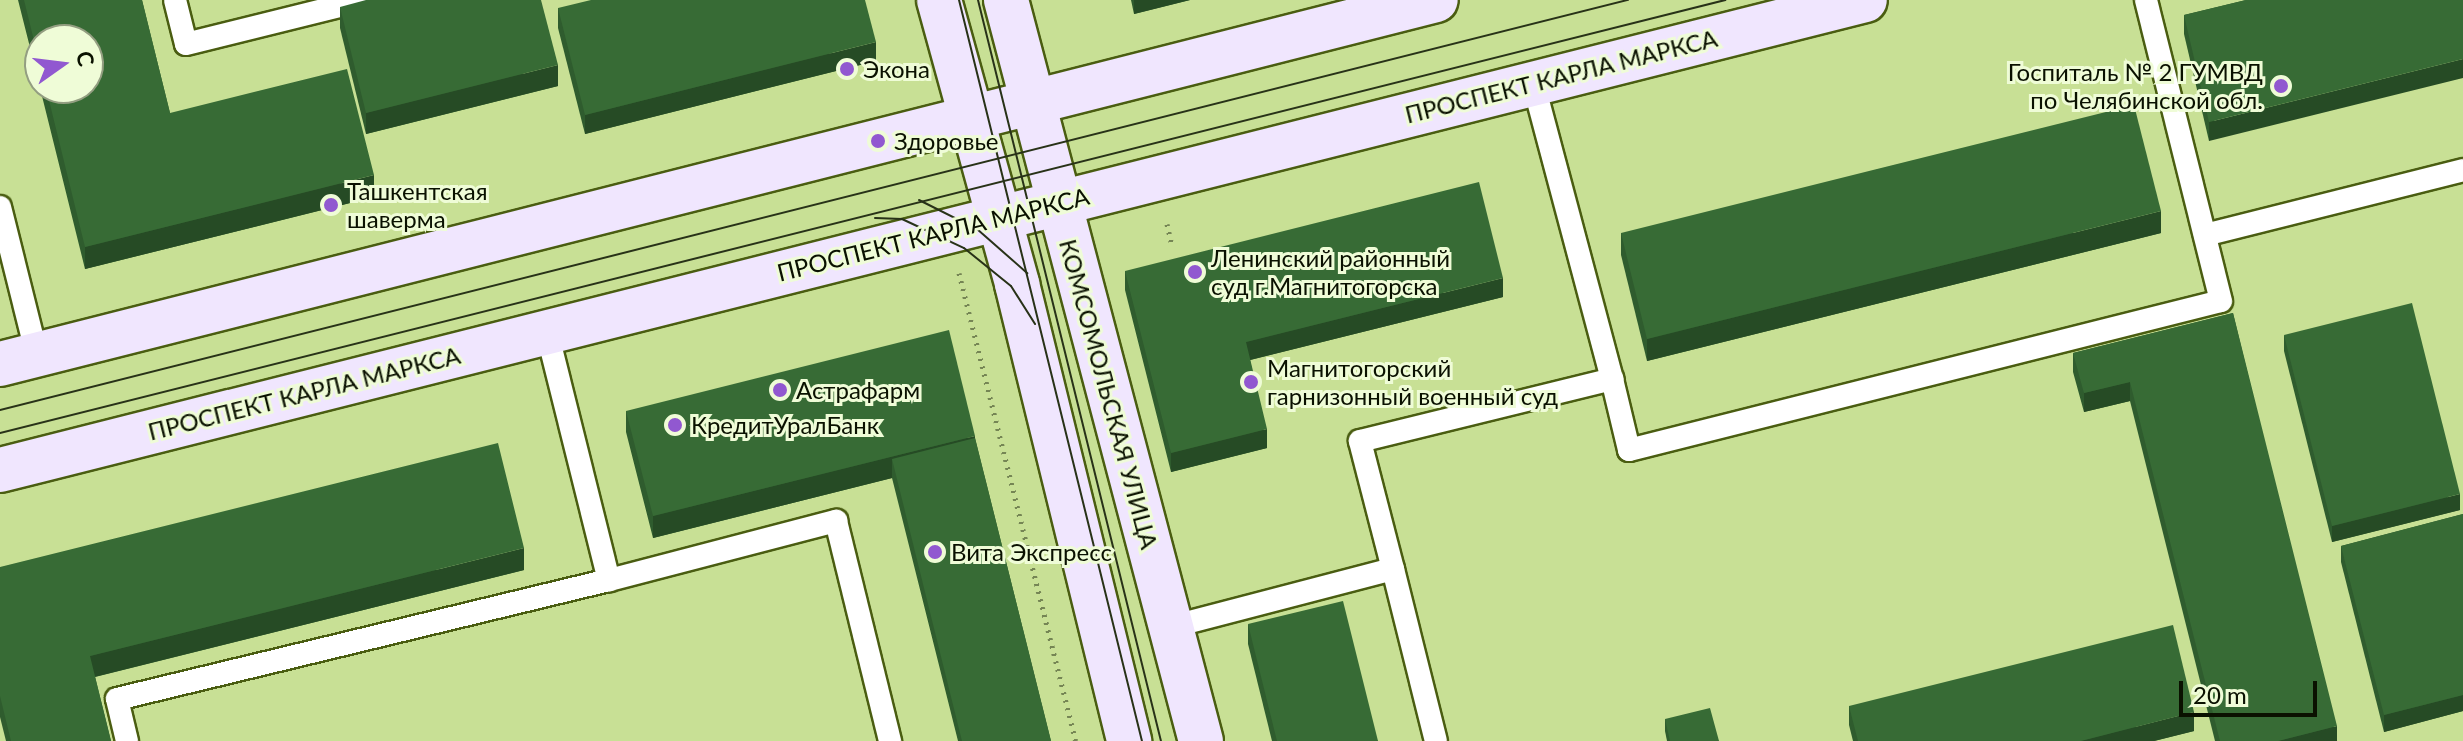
<!DOCTYPE html>
<html>
<head>
<meta charset="utf-8">
<style>
  body { margin:0 }
  #map { position:relative; width:2463px; height:741px; overflow:hidden; background:#c8e095; font-family:Lato,sans-serif }
  div>[style] { position:absolute }
  [style*='--x'] { left:calc(var(--x)*1px); top:calc(var(--y)*1px); width:calc(var(--w)*1px); rotate:calc(var(--a)*1deg) }
  .path>* { height:5px; margin-top:-2.5px; transform-origin:0; background:repeating-linear-gradient(90deg,#758554 0 2px,transparent 0 8px) }
  .roads { filter:drop-shadow(2px 0 #4a5d11) drop-shadow(-2px 0 #4a5d11) drop-shadow(0 2px #4a5d11) drop-shadow(0 -2px #4a5d11) }
  .service>* { height:22px; margin:-11px; padding:0 11px; transform-origin:11px; border-radius:11px; background:#fff }
  .secondary>* { height:44px; margin:-22px; padding:0 22px; transform-origin:22px; border-radius:22px; background:#f0e6fe }
  .tram>* { height:2px; margin:-1px; padding:0 1px; transform-origin:1px; border-radius:1px; background:#283218 }
  .wall>* { inset:0; background:#2f5c2e }
  .shaded-wall>* { inset:0; background:#264b25 }
  .building>* { inset:0; background:#376b35 }
  .dots>* { width:22px; height:22px; translate:-50% -50%; box-sizing:border-box; border:4px solid #effcd7; border-radius:50% }
  span { translate:-50% -50%; white-space:nowrap; text-align:center; line-height:1.15; -webkit-text-stroke:6px #effcd7; paint-order:stroke }
  .poi-label { font-size:24px; color:#0a1100 }
  .left { translate:0 -50%; text-align:left }
  .right { translate:-100% -50%; text-align:right }
  .street-label { font-size:24px; color:#0a1100 }
  .north { position:absolute; left:24px; top:24px; width:80px; height:80px; box-sizing:border-box; background:#effcd7; border:2px solid #939e81; border-radius:50%; rotate:76deg; font-size:22px; font-weight:700; line-height:32px; text-align:center; color:#0a1100 }
  .north::after { content:''; display:block; margin:auto; width:28px; height:36px; background:#9158d0; clip-path:polygon(50% 0,100% 100%,50% 72%,0 100%) }
  .scale { position:absolute; left:2179px; top:681px; width:138px; height:36px; box-sizing:border-box; border:4px solid #0a1100; border-top:0; padding-left:10px; font-size:24px; line-height:28px; white-space:nowrap; color:#0a1100; -webkit-text-stroke:6px #effcd7; paint-order:stroke }
</style>
</head>
<body>
<div id="map">
  <div class="path">
    <div style="--x:1167;--y:224;--w:22;--a:77"></div>
    <div style="--x:959;--y:273;--w:482;--a:76"></div>
  </div>
  <div class="roads">
    <div class="service">
      <div style="--x:175;--y:0;--w:45;--a:76"></div>
      <div style="--x:186;--y:44;--w:183;--a:-13.9"></div>
      <div style="--x:0;--y:207;--w:153;--a:76"></div>
      <div style="--x:2205;--y:235;--w:266;--a:-14.1"></div>
      <div style="--x:547;--y:332;--w:256;--a:76"></div>
      <div style="--x:609;--y:580;--w:235;--a:-14.6"></div>
      <div style="--x:836;--y:521;--w:227;--a:76.2"></div>
      <div style="--x:1612;--y:379;--w:73;--a:76.5"></div>
      <div style="--x:1629;--y:450;--w:610;--a:-14.13"></div>
      <div style="--x:2221;--y:301;--w:310;--a:-104"></div>
      <div style="--x:1393;--y:569;--w:177;--a:76"></div>
      <div style="--x:1170;--y:627;--w:230;--a:-14.6"></div>
      <div style="--x:1393;--y:569;--w:132;--a:-104.5"></div>
      <div style="--x:1360;--y:441;--w:260;--a:-13.8"></div>
      <div style="--x:1612;--y:379;--w:306;--a:-104.9"></div>
      <div style="--x:127;--y:741;--w:43;--a:-103.4"></div>
      <div style="--x:117;--y:699;--w:506;--a:-13.6"></div>
    </div>
    <div class="secondary">
      <div style="--x:939;--y:0;--w:295;--a:74.6"></div>
      <div style="--x:1017;--y:284;--w:471;--a:76.2"></div>
      <div style="--x:1006;--y:0;--w:766;--a:75.26"></div>
      <div style="--x:0;--y:364;--w:1481;--a:-14.22"></div>
      <div style="--x:0;--y:470;--w:1923;--a:-14.14"></div>
    </div>
  </div>
  <div class="tram">
    <div style="--x:959;--y:0;--w:763;--a:76.13"></div>
    <div style="--x:978;--y:0;--w:763;--a:76.13"></div>
    <div style="--x:919;--y:200;--w:65;--a:26.6"></div>
    <div style="--x:977;--y:229;--w:67;--a:41.3"></div>
    <div style="--x:875;--y:218;--w:27;--a:2"></div>
    <div style="--x:902;--y:219;--w:68;--a:25.1"></div>
    <div style="--x:964;--y:248;--w:60;--a:39"></div>
    <div style="--x:1011;--y:286;--w:45;--a:57.7"></div>
    <div style="--x:0;--y:410;--w:1679;--a:-14.14"></div>
    <div style="--x:0;--y:433;--w:1779;--a:-14.09"></div>
  </div>
  <div class="wall">
    <div style="clip-path:polygon(18px 0,142px 0,170px 113px,374px 197px,85px 269px,40px 88px,88px 88px,40px 40px,40px 87px)"></div>
    <div style="clip-path:polygon(1131px 0,1190px 0,1134px 14px)"></div>
    <div style="clip-path:polygon(2246px 0,2209px 141px,2184px 34px,2184px 15px)"></div>
    <div style="clip-path:polygon(340px 7px,558px 86px,366px 134px,340px 28px)"></div>
    <div style="clip-path:polygon(558px 8px,876px 61px,585px 134px,558px 28px)"></div>
    <div style="clip-path:polygon(1621px 233px,2161px 233px,1647px 361px,1621px 255px)"></div>
    <div style="clip-path:polygon(1125px 271px,1503px 297px,1250px 360px,1267px 448px,1171px 472px,1125px 290px)"></div>
    <div style="clip-path:polygon(2233px 313px,2337px 741px,2215px 741px,2130px 401px,2084px 412px,2073px 372px,2073px 353px)"></div>
    <div style="clip-path:polygon(2284px 335px,2460px 510px,2332px 542px,2284px 351px)"></div>
    <div style="clip-path:polygon(626px 411px,975px 438px,1051px 741px,958px 741px,892px 478px,653px 538px,626px 432px)"></div>
    <div style="clip-path:polygon(2463px 514px,2463px 711px,2384px 732px,2341px 562px,2341px 546px)"></div>
    <div style="clip-path:polygon(0 567px,524px 570px,95px 677px,111px 741px,6px 741px,0 717px)"></div>
    <div style="clip-path:polygon(1248px 624px,1378px 741px,1272px 741px,1248px 644px)"></div>
    <div style="clip-path:polygon(1849px 706px,2194px 731px,2154px 741px,1853px 741px,1849px 725px)"></div>
    <div style="clip-path:polygon(1665px 719px,1719px 741px,1667px 741px,1665px 731px)"></div>
  </div>
  <div class="shaded-wall">
    <div style="clip-path:polygon(1134px 0,1190px 0,1134px 14px)"></div>
    <div style="clip-path:polygon(876px 42px,876px 61px,585px 134px,585px 115px)"></div>
    <div style="clip-path:polygon(2463px 59px,2463px 78px,2209px 141px,2209px 122px)"></div>
    <div style="clip-path:polygon(558px 65px,558px 86px,366px 134px,366px 113px)"></div>
    <div style="clip-path:polygon(374px 175px,374px 197px,85px 269px,85px 247px)"></div>
    <div style="clip-path:polygon(2161px 211px,2161px 233px,1647px 361px,1647px 339px)"></div>
    <div style="clip-path:polygon(1503px 278px,1503px 297px,1246px 361px,1246px 342px)"></div>
    <div style="clip-path:polygon(2130px 382px,2130px 401px,2084px 412px,2084px 393px)"></div>
    <div style="clip-path:polygon(1267px 429px,1267px 448px,1171px 472px,1171px 453px)"></div>
    <div style="clip-path:polygon(975px 436px,975px 457px,892px 459px,892px 478px,653px 538px,653px 516px)"></div>
    <div style="clip-path:polygon(2460px 494px,2460px 510px,2332px 542px,2332px 526px)"></div>
    <div style="clip-path:polygon(524px 548px,524px 570px,90px 678px,90px 656px)"></div>
    <div style="clip-path:polygon(2463px 695px,2463px 711px,2384px 732px,2384px 715px)"></div>
    <div style="clip-path:polygon(2194px 712px,2194px 731px,2154px 741px,2080px 741px)"></div>
    <div style="clip-path:polygon(2337px 726px,2337px 741px,2278px 741px)"></div>
  </div>
  <div class="building">
    <div style="clip-path:polygon(24px 0,142px 0,170px 113px,347px 69px,374px 175px,85px 247px,46px 88px,88px 88px,88px 40px,40px 40px,40px 65px)"></div>
    <div style="clip-path:polygon(366px 0,541px 0,558px 65px,366px 113px,340px 7px)"></div>
    <div style="clip-path:polygon(591px 0,865px 0,876px 42px,585px 115px,558px 8px)"></div>
    <div style="clip-path:polygon(2246px 0,2463px 0,2463px 59px,2209px 122px,2184px 15px)"></div>
    <div style="clip-path:polygon(2134px 105px,2161px 211px,1647px 339px,1621px 233px)"></div>
    <div style="clip-path:polygon(1479px 182px,1503px 278px,1246px 342px,1267px 429px,1171px 453px,1125px 271px)"></div>
    <div style="clip-path:polygon(2412px 303px,2460px 494px,2332px 526px,2284px 335px)"></div>
    <div style="clip-path:polygon(2233px 313px,2337px 726px,2278px 741px,2220px 741px,2130px 382px,2084px 393px,2073px 353px)"></div>
    <div style="clip-path:polygon(949px 330px,975px 436px,653px 516px,626px 411px)"></div>
    <div style="clip-path:polygon(975px 438px,1051px 741px,962px 741px,892px 459px)"></div>
    <div style="clip-path:polygon(498px 443px,524px 548px,90px 656px,111px 741px,11px 741px,0 696px,0 567px)"></div>
    <div style="clip-path:polygon(2463px 514px,2463px 695px,2384px 715px,2341px 546px)"></div>
    <div style="clip-path:polygon(1343px 601px,1378px 741px,1277px 741px,1248px 624px)"></div>
    <div style="clip-path:polygon(2173px 625px,2194px 712px,2081px 741px,1858px 741px,1849px 706px)"></div>
    <div style="clip-path:polygon(1710px 708px,1719px 741px,1670px 741px,1665px 719px)"></div>
  </div>
  <div class="dots">
    <div style="left:847px;top:69px;background:#9158d0"></div>
    <div style="left:2281px;top:86px;background:#9158d0"></div>
    <div style="left:878px;top:141px;background:#9158d0"></div>
    <div style="left:331px;top:205px;background:#9158d0"></div>
    <div style="left:1195px;top:272px;background:#9158d0"></div>
    <div style="left:1251px;top:382px;background:#9158d0"></div>
    <div style="left:780px;top:390px;background:#9158d0"></div>
    <div style="left:675px;top:425px;background:#9158d0"></div>
    <div style="left:935px;top:552px;background:#9158d0"></div>
  </div>
  <div class="poi-label">
    <span class="left" style="left:863px;top:69px">Экона</span>
    <span class="right" style="left:2263px;top:86px">Госпиталь № 2 ГУМВД<br>по Челябинской обл.</span>
    <span class="left" style="left:894px;top:141px">Здоровье</span>
    <span class="left" style="left:347px;top:205px">Ташкентская<br>шаверма</span>
    <span class="left" style="left:1211px;top:272px">Ленинский районный<br>суд г.Магнитогорска</span>
    <span class="left" style="left:1267px;top:382px">Магнитогорский<br>гарнизонный военный суд</span>
    <span class="left" style="left:796px;top:390px">Астрафарм</span>
    <span class="left" style="left:691px;top:425px">КредитУралБанк</span>
    <span class="left" style="left:951px;top:552px">Вита Экспресс</span>
  </div>
  <div class="street-label">
    <span style="left:1561px;top:76px;rotate:-14deg">ПРОСПЕКТ КАРЛА МАРКСА</span>
    <span style="left:933px;top:234px;rotate:-14deg">ПРОСПЕКТ КАРЛА МАРКСА</span>
    <span style="left:304px;top:393px;rotate:-14deg">ПРОСПЕКТ КАРЛА МАРКСА</span>
    <span style="left:1109px;top:394px;rotate:75deg">КОМСОМОЛЬСКАЯ УЛИЦА</span>
  </div>
  <div class="north">С</div>
  <div class="scale">20 m</div>
</div>
</body>
</html>
